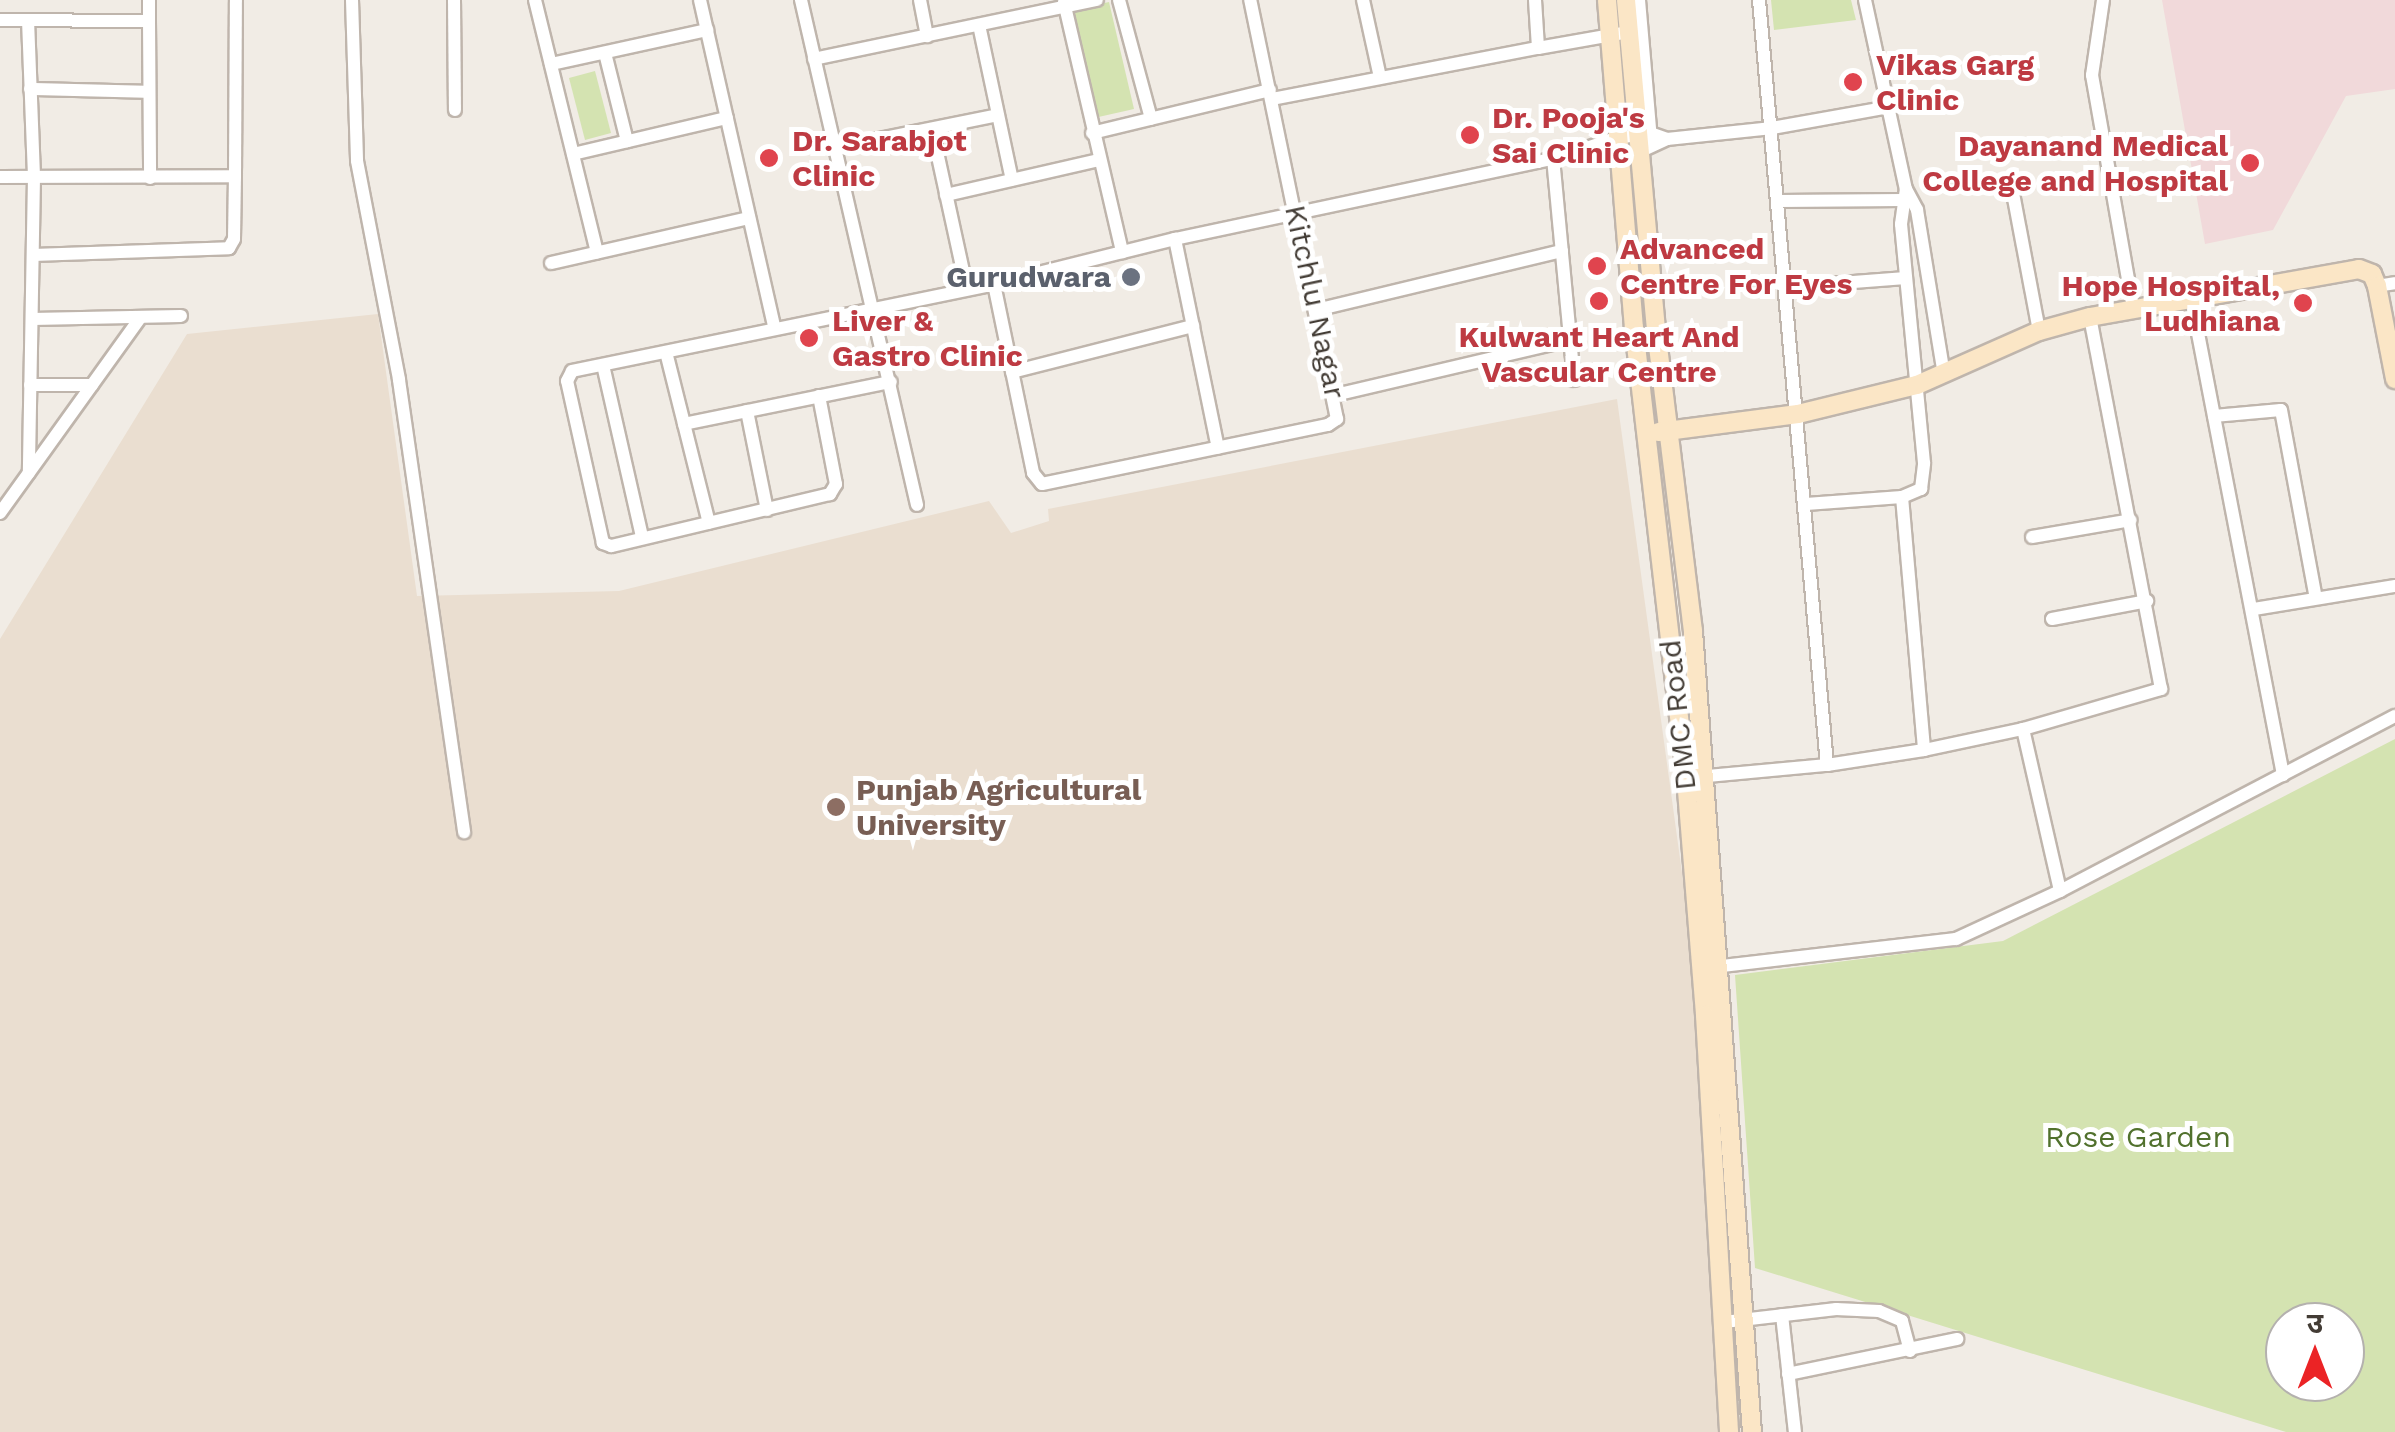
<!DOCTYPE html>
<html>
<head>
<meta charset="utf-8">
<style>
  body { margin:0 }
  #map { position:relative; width:2395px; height:1432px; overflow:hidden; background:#f1ece5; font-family:"Work Sans","Noto Sans Devanagari",sans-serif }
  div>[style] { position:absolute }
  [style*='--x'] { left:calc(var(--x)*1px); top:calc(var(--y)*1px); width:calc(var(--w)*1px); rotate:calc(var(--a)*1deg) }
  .education>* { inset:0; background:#eaded0 }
  .medical>* { inset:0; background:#f1d9da }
  .green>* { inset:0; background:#d4e3b1 }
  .roads { filter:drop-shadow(2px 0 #bfb5ac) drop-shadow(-2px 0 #bfb5ac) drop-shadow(0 2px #bfb5ac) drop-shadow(0 -2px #bfb5ac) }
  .street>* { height:12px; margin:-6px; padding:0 6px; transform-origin:6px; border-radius:6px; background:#fff }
  .secondary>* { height:18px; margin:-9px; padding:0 9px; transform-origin:9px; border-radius:9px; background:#fbe6c6 }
  .dots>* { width:28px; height:28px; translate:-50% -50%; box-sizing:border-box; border:5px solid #fff; border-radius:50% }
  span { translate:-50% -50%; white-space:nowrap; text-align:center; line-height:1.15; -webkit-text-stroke:10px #fff; paint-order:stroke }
  .health-label { font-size:30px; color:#be3a42; font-weight:700 }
  .left { translate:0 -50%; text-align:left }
  .right { translate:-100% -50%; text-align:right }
  .worship-label { font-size:30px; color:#5b616d; font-weight:700 }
  .street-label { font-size:30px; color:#433c35 }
  .education-label { font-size:30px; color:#785e54; font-weight:700 }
  .park-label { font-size:30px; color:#51712d }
  .north { position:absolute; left:2265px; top:1302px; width:100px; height:100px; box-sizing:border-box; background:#fff; border:2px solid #b4b1ae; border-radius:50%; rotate:0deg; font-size:28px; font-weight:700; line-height:40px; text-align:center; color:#433c35 }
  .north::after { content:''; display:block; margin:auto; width:35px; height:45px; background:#eb2325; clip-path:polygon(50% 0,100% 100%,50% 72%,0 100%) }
</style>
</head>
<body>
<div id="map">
  <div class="education">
    <div style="clip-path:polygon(378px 314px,417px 596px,619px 591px,989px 501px,1011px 533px,1049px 521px,1048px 509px,1617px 399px,1696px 975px,1728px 1432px,0 1432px,0 639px,187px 334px)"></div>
  </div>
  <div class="medical">
    <div style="clip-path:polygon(2162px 0,2395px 0,2395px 89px,2346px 96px,2273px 230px,2205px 244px)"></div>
  </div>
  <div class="green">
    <div style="clip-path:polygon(1771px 0,1851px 0,1856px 20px,1774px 30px)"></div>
    <div style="clip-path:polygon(1109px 2px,1134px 109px,1094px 118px,1069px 11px)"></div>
    <div style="clip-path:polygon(595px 71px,611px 133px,585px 140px,569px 78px)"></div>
    <div style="clip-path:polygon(evenodd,2395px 739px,2395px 1432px,2286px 1432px,1755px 1268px,1735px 975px,2003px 941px,2395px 739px,2285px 1322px,2345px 1322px,2345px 1382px,2285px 1382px,2285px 1322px)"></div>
  </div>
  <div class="roads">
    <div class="street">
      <div style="--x:352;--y:0;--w:161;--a:88.2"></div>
      <div style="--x:357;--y:161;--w:223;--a:79.1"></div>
      <div style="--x:399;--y:380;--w:457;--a:81.8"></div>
      <div style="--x:454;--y:0;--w:110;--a:89.5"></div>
      <div style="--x:535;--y:0;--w:260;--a:76.2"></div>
      <div style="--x:700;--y:0;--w:337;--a:77.2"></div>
      <div style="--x:801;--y:0;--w:518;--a:77.06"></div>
      <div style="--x:920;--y:0;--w:37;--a:79"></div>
      <div style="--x:1119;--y:0;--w:123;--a:74.9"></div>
      <div style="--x:1363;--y:0;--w:79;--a:77.6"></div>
      <div style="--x:1535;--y:0;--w:48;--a:86.4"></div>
      <div style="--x:1538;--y:48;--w:92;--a:-10"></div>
      <div style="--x:1639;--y:0;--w:142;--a:85.1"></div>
      <div style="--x:1759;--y:0;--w:768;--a:84.92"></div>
      <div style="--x:1865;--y:0;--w:193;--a:77.8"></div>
      <div style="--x:1906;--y:189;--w:24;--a:62"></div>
      <div style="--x:1917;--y:210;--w:166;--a:80.7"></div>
      <div style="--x:2103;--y:0;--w:76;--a:98.3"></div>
      <div style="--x:2092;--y:75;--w:237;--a:80"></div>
      <div style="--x:1064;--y:2;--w:257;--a:76.9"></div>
      <div style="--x:0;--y:20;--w:149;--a:0.4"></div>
      <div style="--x:149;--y:21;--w:157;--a:89.6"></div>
      <div style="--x:28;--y:20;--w:157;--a:87.8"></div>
      <div style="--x:34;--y:177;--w:296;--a:91"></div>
      <div style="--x:149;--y:21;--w:21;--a:-90"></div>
      <div style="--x:979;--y:25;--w:158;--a:78"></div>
      <div style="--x:605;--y:53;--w:91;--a:76"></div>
      <div style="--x:814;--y:59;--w:289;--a:-11.8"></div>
      <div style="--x:551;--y:64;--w:160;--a:-12.3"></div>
      <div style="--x:30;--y:89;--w:119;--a:1.4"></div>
      <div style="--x:1272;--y:99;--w:271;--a:-10.9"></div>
      <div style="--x:932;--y:129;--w:164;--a:77.7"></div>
      <div style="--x:1092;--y:133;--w:183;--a:-13.6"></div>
      <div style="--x:1667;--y:139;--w:106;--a:-6"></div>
      <div style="--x:1772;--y:128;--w:120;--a:-10.1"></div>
      <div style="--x:835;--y:148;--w:166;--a:-11.4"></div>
      <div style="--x:573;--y:154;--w:158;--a:-13.2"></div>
      <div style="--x:1553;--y:158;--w:223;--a:84.6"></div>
      <div style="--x:0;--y:177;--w:235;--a:-0.2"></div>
      <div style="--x:235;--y:176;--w:176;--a:-89.7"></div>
      <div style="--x:2012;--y:188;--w:146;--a:79.3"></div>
      <div style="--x:946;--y:195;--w:157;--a:-12.9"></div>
      <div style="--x:1779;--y:201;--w:124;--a:-0.5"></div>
      <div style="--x:1175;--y:239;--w:213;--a:78.4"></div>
      <div style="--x:33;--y:255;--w:196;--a:-2"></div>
      <div style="--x:229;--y:248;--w:10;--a:-61"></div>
      <div style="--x:234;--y:239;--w:63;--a:-89.1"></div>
      <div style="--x:551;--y:263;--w:203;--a:-12.8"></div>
      <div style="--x:994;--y:284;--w:193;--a:78.3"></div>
      <div style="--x:1033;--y:473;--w:14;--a:51"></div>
      <div style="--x:1042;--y:484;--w:292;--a:-11.7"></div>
      <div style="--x:1328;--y:425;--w:11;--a:-34"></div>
      <div style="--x:1337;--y:419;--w:428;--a:-101.7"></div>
      <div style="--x:2377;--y:286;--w:18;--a:-9"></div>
      <div style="--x:1788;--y:287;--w:118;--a:-4.4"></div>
      <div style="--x:2191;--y:297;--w:487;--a:79.1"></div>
      <div style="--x:1316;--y:310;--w:253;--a:-13.5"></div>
      <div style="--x:32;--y:319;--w:149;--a:-1.2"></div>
      <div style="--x:666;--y:352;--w:176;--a:75.9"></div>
      <div style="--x:603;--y:365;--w:176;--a:77.2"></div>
      <div style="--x:1012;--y:372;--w:187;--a:-14.3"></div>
      <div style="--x:30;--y:385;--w:62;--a:0"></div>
      <div style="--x:1335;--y:395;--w:241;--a:-13.2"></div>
      <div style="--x:819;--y:396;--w:90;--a:79.1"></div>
      <div style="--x:836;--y:484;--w:12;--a:121"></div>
      <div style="--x:830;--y:494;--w:225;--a:166.6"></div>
      <div style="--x:611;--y:546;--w:9;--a:-159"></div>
      <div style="--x:603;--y:543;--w:166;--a:-102.5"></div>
      <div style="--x:567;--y:381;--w:11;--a:-63"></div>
      <div style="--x:572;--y:371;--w:431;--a:-11.6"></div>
      <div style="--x:994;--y:284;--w:187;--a:-14"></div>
      <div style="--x:1175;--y:239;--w:395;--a:-12"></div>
      <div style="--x:1561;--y:157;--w:58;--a:-19.1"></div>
      <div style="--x:1616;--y:138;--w:34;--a:-8"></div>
      <div style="--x:1650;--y:133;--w:18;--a:19"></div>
      <div style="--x:1667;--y:139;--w:31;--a:155"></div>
      <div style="--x:1639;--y:152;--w:78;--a:176.3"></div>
      <div style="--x:747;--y:411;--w:101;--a:78.6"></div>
      <div style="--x:2214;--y:416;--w:67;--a:-5.1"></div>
      <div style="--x:2281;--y:410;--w:191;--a:79.5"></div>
      <div style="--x:684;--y:424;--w:211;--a:-11.5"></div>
      <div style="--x:1902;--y:497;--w:254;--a:85"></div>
      <div style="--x:1806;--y:504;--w:96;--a:-4.2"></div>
      <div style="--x:1902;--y:497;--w:21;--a:-23"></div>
      <div style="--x:1921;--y:489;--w:26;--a:-83"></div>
      <div style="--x:1924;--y:463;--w:240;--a:-95.5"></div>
      <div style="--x:1901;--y:224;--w:35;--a:-82"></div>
      <div style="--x:0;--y:513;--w:240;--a:-54.3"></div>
      <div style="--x:2032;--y:537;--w:100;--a:-9.7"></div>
      <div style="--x:2254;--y:609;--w:143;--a:-9.3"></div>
      <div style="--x:2052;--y:619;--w:97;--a:-10.7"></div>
      <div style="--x:2023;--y:729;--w:166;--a:77.1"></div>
      <div style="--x:1686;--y:778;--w:142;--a:-5.3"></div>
      <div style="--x:1827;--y:765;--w:98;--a:-8.8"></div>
      <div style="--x:1924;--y:750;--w:101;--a:-12"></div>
      <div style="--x:2023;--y:729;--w:144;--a:-16.2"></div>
      <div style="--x:2161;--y:689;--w:379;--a:-100.8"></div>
      <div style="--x:1713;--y:967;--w:245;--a:-6.6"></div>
      <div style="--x:1956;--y:939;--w:115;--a:-24.8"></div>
      <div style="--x:2060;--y:891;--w:378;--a:-27.6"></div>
      <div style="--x:1782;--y:1315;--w:118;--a:83.7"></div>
      <div style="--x:1724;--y:1322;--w:113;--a:-6.6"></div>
      <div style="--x:1836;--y:1309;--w:43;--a:2.7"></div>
      <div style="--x:1879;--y:1311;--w:25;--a:23"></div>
      <div style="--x:1902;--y:1321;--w:31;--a:75"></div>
      <div style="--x:1788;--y:1374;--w:173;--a:-11.7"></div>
    </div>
    <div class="secondary">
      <div style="--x:1607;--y:0;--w:329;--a:85.3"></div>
      <div style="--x:1634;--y:328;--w:453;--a:83.4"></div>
      <div style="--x:1686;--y:778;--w:238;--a:85.4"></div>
      <div style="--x:1705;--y:1015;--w:418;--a:86.7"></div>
      <div style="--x:1626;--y:0;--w:331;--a:84.8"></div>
      <div style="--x:1656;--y:330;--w:303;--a:83"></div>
      <div style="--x:1693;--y:631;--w:803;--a:85.79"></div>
      <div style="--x:1659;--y:432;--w:140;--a:-7.4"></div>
      <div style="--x:1798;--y:414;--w:122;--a:-13.7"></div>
      <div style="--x:1917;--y:385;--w:133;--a:-23.9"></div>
      <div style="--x:2039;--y:331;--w:53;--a:-15.4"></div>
      <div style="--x:2090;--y:317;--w:273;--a:-10.1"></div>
      <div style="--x:2359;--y:269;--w:14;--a:21"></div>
      <div style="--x:2372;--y:274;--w:13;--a:67"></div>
      <div style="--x:2377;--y:286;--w:95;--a:79"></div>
    </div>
  </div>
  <div class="dots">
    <div style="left:1853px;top:82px;background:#e0444e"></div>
    <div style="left:1470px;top:135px;background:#e0444e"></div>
    <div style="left:769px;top:158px;background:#e0444e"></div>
    <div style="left:2250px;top:163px;background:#e0444e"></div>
    <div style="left:1597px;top:266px;background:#e0444e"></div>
    <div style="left:1131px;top:277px;background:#6b7280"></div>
    <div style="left:1599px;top:301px;background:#e0444e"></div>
    <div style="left:2303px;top:303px;background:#e0444e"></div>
    <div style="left:809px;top:338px;background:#e0444e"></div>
    <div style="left:836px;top:807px;background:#8d6e63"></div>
  </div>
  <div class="health-label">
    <span class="left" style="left:1876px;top:82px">Vikas Garg<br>Clinic</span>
    <span class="left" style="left:1492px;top:135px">Dr. Pooja's<br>Sai Clinic</span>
    <span class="left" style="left:792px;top:158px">Dr. Sarabjot<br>Clinic</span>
    <span class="right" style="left:2228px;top:163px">Dayanand Medical<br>College and Hospital</span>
    <span class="left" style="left:1620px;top:266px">Advanced<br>Centre For Eyes</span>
    <span class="right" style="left:2280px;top:303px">Hope Hospital,<br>Ludhiana</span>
    <span class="left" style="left:832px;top:338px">Liver &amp;<br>Gastro Clinic</span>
    <span style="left:1599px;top:354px">Kulwant Heart And<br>Vascular Centre</span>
  </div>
  <div class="worship-label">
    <span class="right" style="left:1111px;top:277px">Gurudwara</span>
  </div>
  <div class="street-label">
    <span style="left:1315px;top:302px;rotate:78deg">Kitchlu Nagar</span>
    <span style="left:1678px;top:715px;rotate:-96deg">DMC Road</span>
  </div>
  <div class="education-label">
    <span class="left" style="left:856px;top:807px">Punjab Agricultural<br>University</span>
  </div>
  <div class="park-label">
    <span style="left:2138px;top:1137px">Rose Garden</span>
  </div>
  <div class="north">उ</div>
</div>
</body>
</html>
